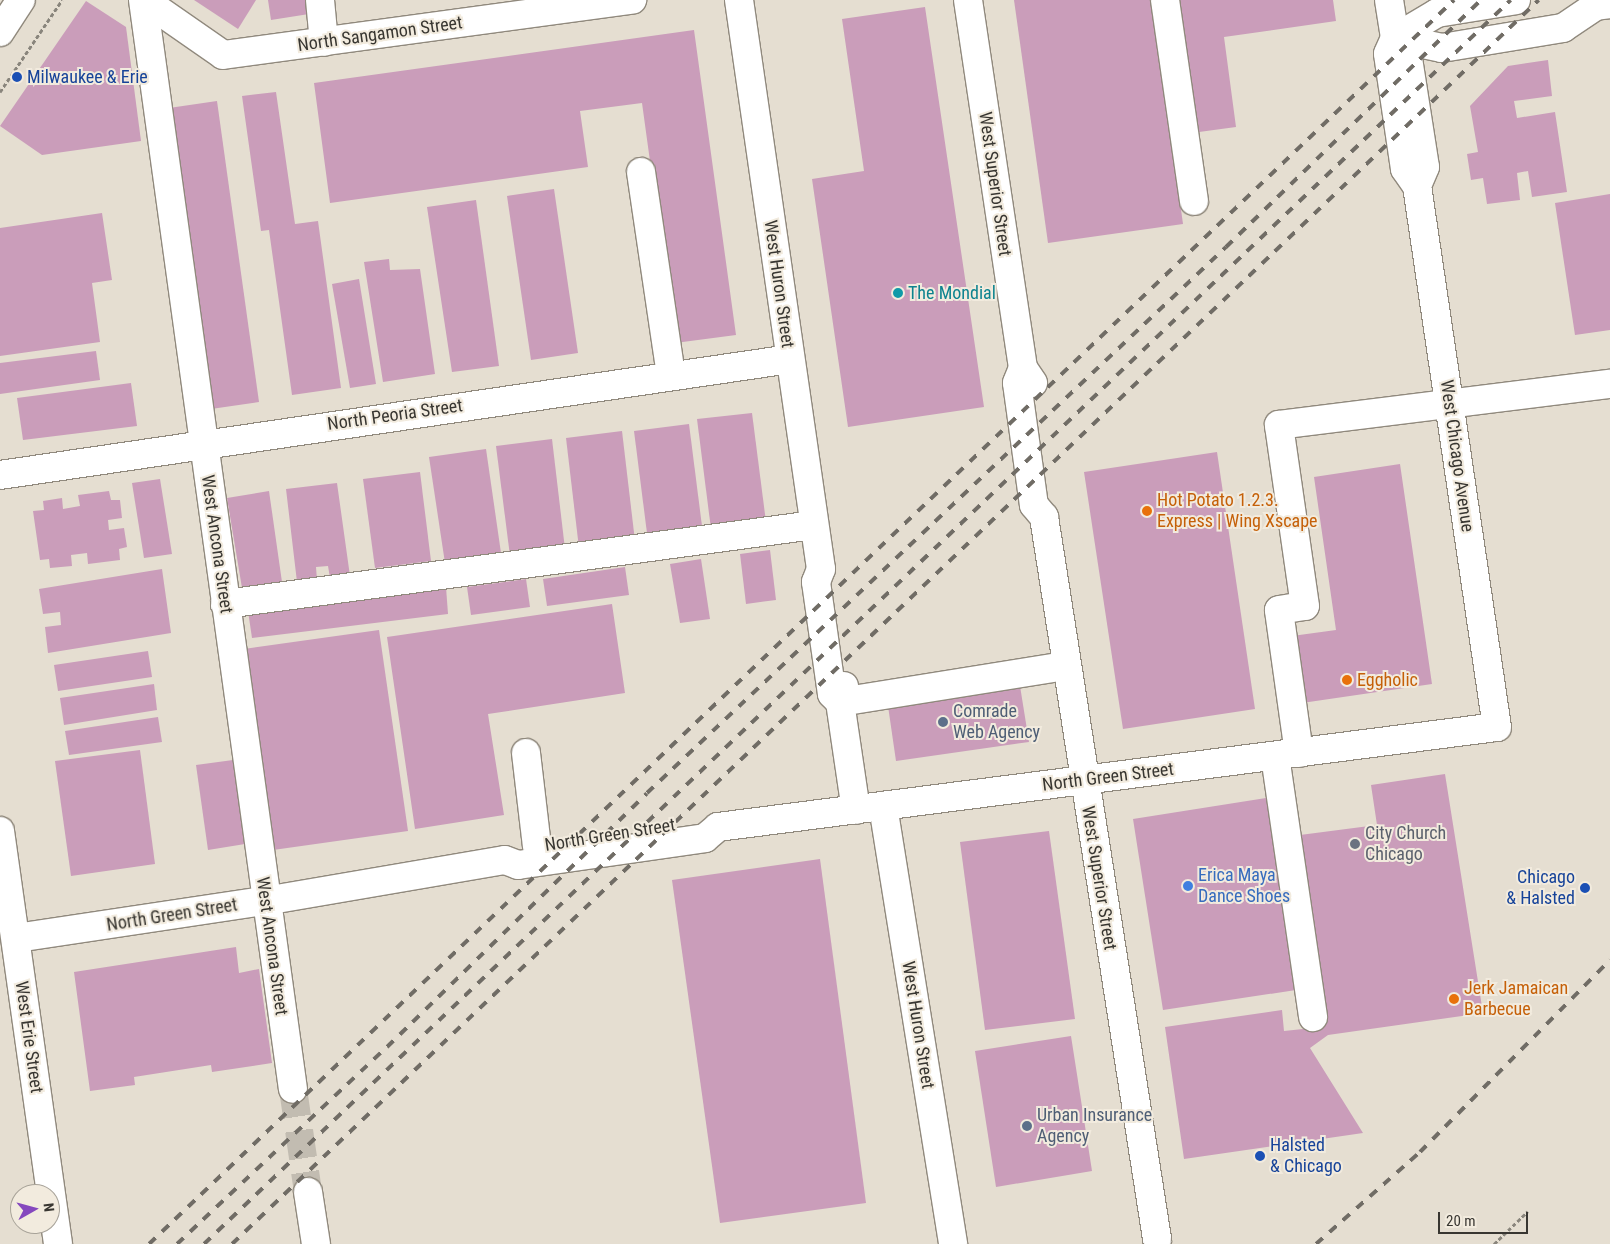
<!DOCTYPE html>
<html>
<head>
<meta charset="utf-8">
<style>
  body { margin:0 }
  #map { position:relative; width:1610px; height:1244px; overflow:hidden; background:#e5ded1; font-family:"Roboto Condensed",sans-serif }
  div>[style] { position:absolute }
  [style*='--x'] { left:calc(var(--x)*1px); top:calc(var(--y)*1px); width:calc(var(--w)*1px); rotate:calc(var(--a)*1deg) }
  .building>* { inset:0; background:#ca9dba }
  .minor-tunnel>* { height:28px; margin-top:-14px; transform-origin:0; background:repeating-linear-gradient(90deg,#c2bcb1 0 28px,transparent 0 42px) }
  .path>* { height:3px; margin-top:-1.5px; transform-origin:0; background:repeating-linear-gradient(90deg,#89857c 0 4px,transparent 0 6.5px) }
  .roads { filter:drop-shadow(1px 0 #90897d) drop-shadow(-1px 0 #90897d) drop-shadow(0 1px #90897d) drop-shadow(0 -1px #90897d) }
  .minor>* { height:28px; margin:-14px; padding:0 14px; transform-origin:14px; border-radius:14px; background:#fff }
  .major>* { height:28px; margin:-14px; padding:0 14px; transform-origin:14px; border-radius:14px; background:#fff }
  .rail>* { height:4px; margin-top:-2px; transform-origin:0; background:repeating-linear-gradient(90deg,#706c65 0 9px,transparent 0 18px) }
  .dots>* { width:14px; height:14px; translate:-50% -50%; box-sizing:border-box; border:2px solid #f2ebde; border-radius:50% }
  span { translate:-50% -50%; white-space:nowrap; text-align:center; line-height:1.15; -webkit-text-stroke:4px #f2ebde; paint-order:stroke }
  .street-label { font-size:18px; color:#383631 }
  .transit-label { font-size:18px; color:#164399 }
  .left { translate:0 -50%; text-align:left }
  .right { translate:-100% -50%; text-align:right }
  .culture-label { font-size:18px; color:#0d838f }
  .food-label { font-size:18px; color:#c56008 }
  .service-label { font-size:18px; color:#4e5e75 }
  .worship-label { font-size:18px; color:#5b616d }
  .shop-label { font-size:18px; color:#366cbe }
  .north { position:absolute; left:10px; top:1184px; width:50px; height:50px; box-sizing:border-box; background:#f2ebde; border:1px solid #a8a399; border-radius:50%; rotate:83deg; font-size:14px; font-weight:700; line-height:20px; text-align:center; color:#383631 }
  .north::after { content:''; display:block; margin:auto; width:18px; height:22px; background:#8548be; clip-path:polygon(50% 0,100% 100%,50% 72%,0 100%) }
  .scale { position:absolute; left:1438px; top:1212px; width:90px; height:22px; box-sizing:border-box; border:2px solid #383631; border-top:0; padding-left:6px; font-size:15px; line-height:18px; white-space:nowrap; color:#383631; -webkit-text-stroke:4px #f2ebde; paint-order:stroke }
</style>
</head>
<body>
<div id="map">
  <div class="building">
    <div style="clip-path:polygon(194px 0,256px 0,238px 29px)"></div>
    <div style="clip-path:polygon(268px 0,307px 0,309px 14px,271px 20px)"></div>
    <div style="clip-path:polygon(1014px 0,1152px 0,1183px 224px,1048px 243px)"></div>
    <div style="clip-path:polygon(1179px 0,1333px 0,1336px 21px,1224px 37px,1236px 127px,1199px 132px)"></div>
    <div style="clip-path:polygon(86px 1px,126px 27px,141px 141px,42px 155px,0 126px)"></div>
    <div style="clip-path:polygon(925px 7px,984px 407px,848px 427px,812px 179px,864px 171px,842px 19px)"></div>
    <div style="clip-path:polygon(694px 30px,736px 335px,675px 343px,642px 103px,580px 111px,588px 167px,330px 203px,314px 83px)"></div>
    <div style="clip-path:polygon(1548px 60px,1552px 96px,1514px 101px,1517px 118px,1555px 112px,1567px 192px,1532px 197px,1528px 171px,1517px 173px,1520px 200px,1487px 204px,1483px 178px,1471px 180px,1467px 154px,1478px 152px,1470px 106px,1508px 66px)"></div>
    <div style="clip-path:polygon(276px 92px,295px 224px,318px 221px,341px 388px,292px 395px,269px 230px,261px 231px,242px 96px)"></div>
    <div style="clip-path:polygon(217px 101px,259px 402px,211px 409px,169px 108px)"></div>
    <div style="clip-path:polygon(554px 189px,578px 353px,531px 360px,507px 196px)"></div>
    <div style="clip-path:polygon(1610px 194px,1610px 330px,1575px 335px,1555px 203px)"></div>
    <div style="clip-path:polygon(476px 200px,499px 366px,452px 372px,427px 207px)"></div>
    <div style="clip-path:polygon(102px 213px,112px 280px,92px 283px,100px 342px,0 356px,0 228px)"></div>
    <div style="clip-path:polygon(389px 259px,390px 270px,420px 269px,435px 374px,383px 382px,364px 262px)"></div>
    <div style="clip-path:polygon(359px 279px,376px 384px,350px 388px,332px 284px)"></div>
    <div style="clip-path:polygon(96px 351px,100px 380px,0 394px,0 363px)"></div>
    <div style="clip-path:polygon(131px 383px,137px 426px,23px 440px,17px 398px)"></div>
    <div style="clip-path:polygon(752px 413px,766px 522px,711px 529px,697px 419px)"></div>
    <div style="clip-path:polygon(689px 424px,703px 534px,648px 541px,634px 431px)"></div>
    <div style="clip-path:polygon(622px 431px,635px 541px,579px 548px,566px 438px)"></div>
    <div style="clip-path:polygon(552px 439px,565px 549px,510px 556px,496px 446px)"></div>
    <div style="clip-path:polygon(486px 449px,501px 553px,445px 563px,429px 457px)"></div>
    <div style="clip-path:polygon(1217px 452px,1255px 709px,1123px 729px,1084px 472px)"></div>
    <div style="clip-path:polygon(1400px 464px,1432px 684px,1302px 703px,1292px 636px,1336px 630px,1314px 477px)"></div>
    <div style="clip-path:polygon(420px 472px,431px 561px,375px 568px,363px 479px)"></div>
    <div style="clip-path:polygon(160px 479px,172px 554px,144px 558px,132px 483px)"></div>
    <div style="clip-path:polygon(337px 483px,350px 576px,330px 578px,328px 566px,316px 567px,317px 580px,297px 582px,286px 489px)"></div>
    <div style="clip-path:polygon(109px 491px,111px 500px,120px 500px,122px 518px,108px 520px,109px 530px,124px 528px,127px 547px,119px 549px,120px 560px,88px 564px,87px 553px,71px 555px,72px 566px,50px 568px,49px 559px,40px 560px,33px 511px,44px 510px,43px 501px,62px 498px,63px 509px,80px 506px,78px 495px)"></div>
    <div style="clip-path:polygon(269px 491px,283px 589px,242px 588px,227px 498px)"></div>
    <div style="clip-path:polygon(770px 550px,776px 600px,746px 604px,740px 554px)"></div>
    <div style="clip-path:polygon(701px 559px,710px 619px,680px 623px,670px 564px)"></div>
    <div style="clip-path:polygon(625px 567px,629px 595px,547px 606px,543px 579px)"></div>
    <div style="clip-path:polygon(162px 569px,171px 633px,48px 653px,45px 627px,61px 625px,60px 612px,43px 614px,39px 589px)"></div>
    <div style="clip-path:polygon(526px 579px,530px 607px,471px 615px,467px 587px)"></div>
    <div style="clip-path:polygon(446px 587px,448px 614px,252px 638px,248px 611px)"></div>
    <div style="clip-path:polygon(612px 604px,625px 693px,488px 714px,504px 815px,415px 829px,387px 637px)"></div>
    <div style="clip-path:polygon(379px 630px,408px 831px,273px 850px,244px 649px)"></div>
    <div style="clip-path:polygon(148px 651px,152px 677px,58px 691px,54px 665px)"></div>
    <div style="clip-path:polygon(154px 684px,157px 710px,64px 725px,60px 698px)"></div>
    <div style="clip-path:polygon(1020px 686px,1029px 742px,896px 761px,888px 706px)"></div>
    <div style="clip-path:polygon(158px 717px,162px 742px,69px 755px,65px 731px)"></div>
    <div style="clip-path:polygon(140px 750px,155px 864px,71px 876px,55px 761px)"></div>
    <div style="clip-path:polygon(233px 760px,245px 844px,208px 850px,196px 765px)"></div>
    <div style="clip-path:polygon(1445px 774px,1483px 1013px,1328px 1035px,1310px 1048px,1363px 1133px,1184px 1159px,1165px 1027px,1282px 1010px,1284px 1031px,1303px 1029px,1326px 1011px,1300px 835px,1377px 825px,1371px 785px)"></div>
    <div style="clip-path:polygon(1266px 798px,1296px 990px,1163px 1010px,1133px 819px)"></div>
    <div style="clip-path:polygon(1049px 831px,1075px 1019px,985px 1030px,960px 842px)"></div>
    <div style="clip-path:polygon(820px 859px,866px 1203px,720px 1223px,672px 880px)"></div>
    <div style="clip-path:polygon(236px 947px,239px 973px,259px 969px,272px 1063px,212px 1072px,211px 1065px,134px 1077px,135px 1085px,90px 1091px,74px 972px)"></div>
    <div style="clip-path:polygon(1071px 1036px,1092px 1171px,996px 1187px,975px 1051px)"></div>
  </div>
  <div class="minor-tunnel">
    <div style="--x:293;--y:1089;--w:104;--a:81.7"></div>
  </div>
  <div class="path">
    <div style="--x:0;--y:92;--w:111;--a:-56"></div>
    <div style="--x:1494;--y:1244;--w:47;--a:-44.1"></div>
  </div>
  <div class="roads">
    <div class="minor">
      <div style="--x:143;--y:0;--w:1099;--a:82.16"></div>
      <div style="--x:144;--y:0;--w:96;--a:34.8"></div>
      <div style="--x:223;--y:55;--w:413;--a:-7.7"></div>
      <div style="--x:320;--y:0;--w:42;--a:84.6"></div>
      <div style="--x:739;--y:0;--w:575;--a:81.8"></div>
      <div style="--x:821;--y:569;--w:14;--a:111"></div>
      <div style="--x:816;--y:582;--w:113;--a:81.9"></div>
      <div style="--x:832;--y:694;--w:11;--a:45"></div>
      <div style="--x:968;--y:0;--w:372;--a:81.5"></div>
      <div style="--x:1023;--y:368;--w:18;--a:56"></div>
      <div style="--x:1165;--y:0;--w:203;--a:81.8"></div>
      <div style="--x:1395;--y:38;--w:48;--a:12"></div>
      <div style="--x:1442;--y:48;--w:123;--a:-9.4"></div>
      <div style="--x:1563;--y:28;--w:40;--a:-34"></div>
      <div style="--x:1596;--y:6;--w:14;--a:-8"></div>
      <div style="--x:1395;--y:38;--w:49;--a:-30.8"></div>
      <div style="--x:1437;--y:13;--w:80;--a:-9.3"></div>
      <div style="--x:641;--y:172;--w:205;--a:81.6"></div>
      <div style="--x:1023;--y:368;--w:16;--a:112"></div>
      <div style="--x:1017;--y:383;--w:123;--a:82.1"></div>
      <div style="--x:1034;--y:505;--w:16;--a:50"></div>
      <div style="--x:1044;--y:517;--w:731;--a:81.1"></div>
      <div style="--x:0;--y:475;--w:798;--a:-8.35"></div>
      <div style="--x:225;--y:604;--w:594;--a:-7.64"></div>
      <div style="--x:844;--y:686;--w:16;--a:104"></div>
      <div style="--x:840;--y:702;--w:109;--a:81.6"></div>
      <div style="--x:840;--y:702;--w:229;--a:-9.1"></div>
      <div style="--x:526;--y:753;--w:94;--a:83.3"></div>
      <div style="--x:1299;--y:753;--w:144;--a:-98"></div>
      <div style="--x:1279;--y:610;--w:26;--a:-9"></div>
      <div style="--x:1305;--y:606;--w:183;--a:-98.2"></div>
      <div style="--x:1279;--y:425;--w:334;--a:-7.1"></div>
      <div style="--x:1275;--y:756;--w:264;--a:81.7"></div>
      <div style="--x:883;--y:806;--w:444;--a:80.9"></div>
      <div style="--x:0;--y:831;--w:417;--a:82"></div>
      <div style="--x:16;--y:938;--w:252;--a:-8.5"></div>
      <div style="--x:265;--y:901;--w:243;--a:-9.7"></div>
      <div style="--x:505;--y:860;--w:14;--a:21"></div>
      <div style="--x:518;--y:865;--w:189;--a:-8.2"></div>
      <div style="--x:705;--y:838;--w:17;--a:-40"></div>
      <div style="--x:718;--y:827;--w:785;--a:-7.32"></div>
      <div style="--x:308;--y:1192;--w:53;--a:81.3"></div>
    </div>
    <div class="major">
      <div style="--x:1389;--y:0;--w:38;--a:81"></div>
      <div style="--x:1395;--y:38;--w:17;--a:114"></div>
      <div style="--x:1388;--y:54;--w:116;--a:81.6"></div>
      <div style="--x:1405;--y:169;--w:21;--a:55"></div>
      <div style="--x:1417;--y:186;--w:547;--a:81.59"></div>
      <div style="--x:0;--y:32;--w:38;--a:-57"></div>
      <div style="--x:1395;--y:38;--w:18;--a:49"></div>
      <div style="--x:1407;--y:52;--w:116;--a:81.1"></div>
      <div style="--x:1425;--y:167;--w:21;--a:113"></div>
    </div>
  </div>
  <div class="rail">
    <div style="--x:149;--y:1244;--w:1803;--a:-43.63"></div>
    <div style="--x:177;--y:1244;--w:288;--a:-43.2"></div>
    <div style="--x:387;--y:1047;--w:363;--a:-44.3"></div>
    <div style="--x:647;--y:793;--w:796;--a:-43.32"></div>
    <div style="--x:1226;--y:247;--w:355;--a:-44.1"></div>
    <div style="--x:204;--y:1244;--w:1804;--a:-43.59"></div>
    <div style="--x:232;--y:1244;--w:1804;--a:-43.59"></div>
    <div style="--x:1316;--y:1244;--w:139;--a:-41.5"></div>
    <div style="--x:1420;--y:1152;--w:270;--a:-45.3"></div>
  </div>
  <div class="dots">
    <div style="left:17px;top:77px;background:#1a4fb4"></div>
    <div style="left:898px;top:293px;background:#0f9aa8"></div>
    <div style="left:1147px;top:511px;background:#e8710a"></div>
    <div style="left:1347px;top:680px;background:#e8710a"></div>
    <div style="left:943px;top:722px;background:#5c6f8a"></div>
    <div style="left:1355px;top:844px;background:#6b7280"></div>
    <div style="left:1188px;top:886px;background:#3f7fe0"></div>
    <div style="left:1585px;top:888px;background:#1a4fb4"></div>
    <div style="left:1454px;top:999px;background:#e8710a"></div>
    <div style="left:1027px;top:1126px;background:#5c6f8a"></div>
    <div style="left:1260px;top:1156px;background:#1a4fb4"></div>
  </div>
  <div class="street-label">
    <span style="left:380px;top:34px;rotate:-8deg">North Sangamon Street</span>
    <span style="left:995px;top:184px;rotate:82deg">West Superior Street</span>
    <span style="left:779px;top:284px;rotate:82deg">West Huron Street</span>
    <span style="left:395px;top:415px;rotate:-8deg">North Peoria Street</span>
    <span style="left:1457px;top:456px;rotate:82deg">West Chicago Avenue</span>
    <span style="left:217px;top:544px;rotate:82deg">West Ancona Street</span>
    <span style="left:1108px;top:777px;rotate:-7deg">North Green Street</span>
    <span style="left:610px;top:835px;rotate:-9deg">North Green Street</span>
    <span style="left:1099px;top:878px;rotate:81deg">West Superior Street</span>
    <span style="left:172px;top:915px;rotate:-9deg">North Green Street</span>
    <span style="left:272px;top:946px;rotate:82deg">West Ancona Street</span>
    <span style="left:918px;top:1025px;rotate:81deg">West Huron Street</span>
    <span style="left:29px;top:1037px;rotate:82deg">West Erie Street</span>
  </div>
  <div class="transit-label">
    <span class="left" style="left:27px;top:77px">Milwaukee &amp; Erie</span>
    <span class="right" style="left:1575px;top:888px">Chicago<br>&amp; Halsted</span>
    <span class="left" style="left:1270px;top:1156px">Halsted<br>&amp; Chicago</span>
  </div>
  <div class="culture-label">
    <span class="left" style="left:908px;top:293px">The Mondial</span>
  </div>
  <div class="food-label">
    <span class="left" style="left:1157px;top:511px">Hot Potato 1.2.3.<br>Express | Wing Xscape</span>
    <span class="left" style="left:1357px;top:680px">Eggholic</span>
    <span class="left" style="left:1464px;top:999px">Jerk Jamaican<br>Barbecue</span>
  </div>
  <div class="service-label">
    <span class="left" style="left:953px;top:722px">Comrade<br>Web Agency</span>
    <span class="left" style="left:1037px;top:1126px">Urban Insurance<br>Agency</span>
  </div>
  <div class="worship-label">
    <span class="left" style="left:1365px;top:844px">City Church<br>Chicago</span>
  </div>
  <div class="shop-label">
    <span class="left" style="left:1198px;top:886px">Erica Maya<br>Dance Shoes</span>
  </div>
  <div class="north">N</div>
  <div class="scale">20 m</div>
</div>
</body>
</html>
